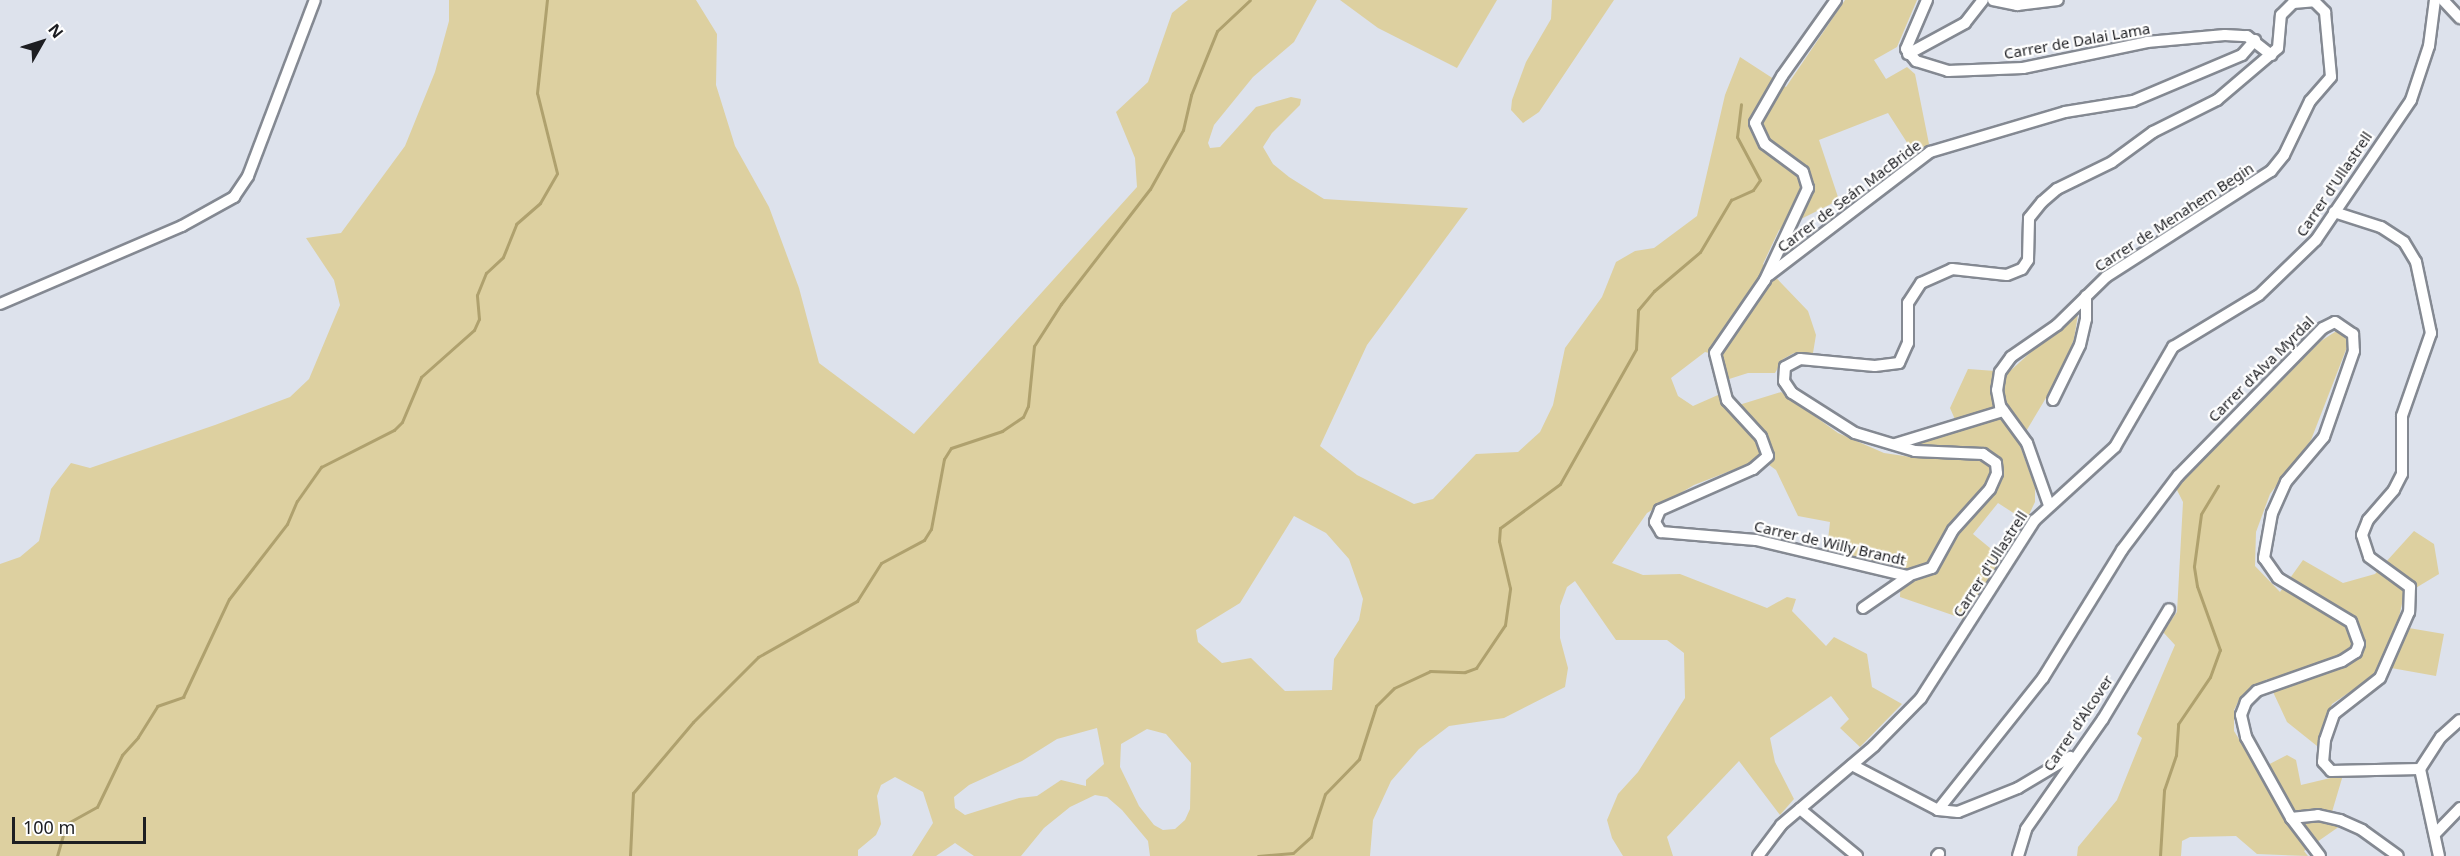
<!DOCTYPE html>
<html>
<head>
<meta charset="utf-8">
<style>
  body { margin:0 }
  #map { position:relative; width:2460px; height:856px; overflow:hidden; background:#dde2ec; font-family:"Noto Sans",sans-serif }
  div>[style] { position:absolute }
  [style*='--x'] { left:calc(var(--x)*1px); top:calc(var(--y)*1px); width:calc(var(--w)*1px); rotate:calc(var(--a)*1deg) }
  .green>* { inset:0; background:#ddd0a0 }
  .stream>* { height:3px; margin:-1.5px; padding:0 1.5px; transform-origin:1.5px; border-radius:1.5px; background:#afa16e }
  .roads { filter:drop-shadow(2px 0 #848992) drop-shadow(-2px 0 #848992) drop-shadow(0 2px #848992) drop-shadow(0 -2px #848992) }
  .minor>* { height:10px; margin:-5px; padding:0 5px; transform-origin:5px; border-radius:5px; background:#fff }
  span { translate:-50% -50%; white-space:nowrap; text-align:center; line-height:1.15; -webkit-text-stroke:4.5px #fff; paint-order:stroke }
  .street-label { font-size:15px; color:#1d1e22 }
  .north { position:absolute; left:12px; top:12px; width:60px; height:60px; -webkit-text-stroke:4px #fff; paint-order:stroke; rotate:51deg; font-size:16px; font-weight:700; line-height:24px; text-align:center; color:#1d1e22 }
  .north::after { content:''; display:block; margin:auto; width:21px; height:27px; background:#1d1e22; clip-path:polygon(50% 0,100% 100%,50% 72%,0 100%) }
  .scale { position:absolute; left:12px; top:817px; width:134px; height:27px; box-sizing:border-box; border:3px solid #1d1e22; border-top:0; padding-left:8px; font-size:18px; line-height:21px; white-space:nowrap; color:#1d1e22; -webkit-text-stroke:4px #fff; paint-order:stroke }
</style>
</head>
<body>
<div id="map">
  <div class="green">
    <div style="clip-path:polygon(evenodd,449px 0,696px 0,717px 34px,716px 85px,735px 146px,769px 207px,799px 288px,819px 363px,914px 434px,1137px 187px,1135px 158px,1116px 112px,1148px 82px,1172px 13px,1188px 0,1317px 0,1294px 42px,1253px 77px,1214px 125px,1208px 143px,1210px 148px,1220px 147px,1256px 107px,1291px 97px,1301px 99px,1300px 105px,1272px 133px,1263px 147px,1273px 164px,1289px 177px,1324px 199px,1468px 208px,1367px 345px,1320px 446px,1357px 475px,1414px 504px,1433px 499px,1476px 454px,1518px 452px,1540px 432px,1553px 405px,1565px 348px,1602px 297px,1616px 262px,1635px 251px,1654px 248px,1697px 216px,1725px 95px,1740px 57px,1786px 87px,1845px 0,1917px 0,1897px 47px,1874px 60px,1886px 79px,1907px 67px,1915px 74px,1929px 144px,1915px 155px,1888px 113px,1819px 140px,1839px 200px,1779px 230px,1763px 264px,1808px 311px,1816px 335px,1813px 353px,1794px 353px,1783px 359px,1775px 373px,1748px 373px,1726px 380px,1721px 356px,1705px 352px,1671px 378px,1678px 396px,1693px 406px,1718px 395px,1726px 409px,1781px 392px,1838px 433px,1884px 453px,1911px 457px,1917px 444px,1960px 431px,1950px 408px,1968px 369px,2009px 372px,2079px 308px,2074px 339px,2061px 373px,2019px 443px,2035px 487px,2035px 502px,2026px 521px,1998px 503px,1973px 534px,2002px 558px,1964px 619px,1900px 597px,1901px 569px,1827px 549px,1830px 522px,1798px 516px,1776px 470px,1761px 459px,1694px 485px,1647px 513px,1612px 563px,1643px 575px,1680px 574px,1767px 608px,1787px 597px,1796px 599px,1792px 611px,1826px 646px,1834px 637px,1867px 654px,1872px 687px,1902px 704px,1860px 747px,1840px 728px,1849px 719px,1831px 696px,1770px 738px,1775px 762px,1794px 799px,1780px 815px,1739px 761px,1667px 837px,1673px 856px,1623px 856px,1612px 838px,1607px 820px,1618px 794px,1638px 772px,1685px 698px,1684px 653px,1667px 640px,1616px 640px,1575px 581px,1567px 587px,1560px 606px,1560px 638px,1568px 668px,1565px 687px,1504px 718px,1449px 726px,1419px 749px,1391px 781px,1373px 820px,1370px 856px,1150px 856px,1148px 841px,1122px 810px,1107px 797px,1095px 795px,1070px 807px,1044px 828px,1021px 856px,974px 856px,955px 843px,936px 856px,912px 856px,933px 823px,923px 792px,895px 777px,881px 785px,877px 796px,881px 824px,876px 835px,858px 850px,858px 856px,0 856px,0 564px,20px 557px,39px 541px,51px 489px,71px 463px,90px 468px,215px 425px,290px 397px,309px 379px,340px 305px,334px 280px,306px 238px,341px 233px,405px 146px,435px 72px,449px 21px,449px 0,1294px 516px,1326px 533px,1349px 559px,1363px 599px,1359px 620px,1334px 659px,1332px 690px,1285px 691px,1251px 658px,1222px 663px,1198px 642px,1196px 630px,1240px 603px,1294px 516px,449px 0,1097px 728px,1104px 764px,1086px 780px,1086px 786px,1061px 780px,1037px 796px,1019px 798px,965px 815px,955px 808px,954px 797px,969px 785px,1022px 761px,1057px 739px,1097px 728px,449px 0,1147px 729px,1166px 734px,1191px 763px,1190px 809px,1185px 820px,1175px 829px,1163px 830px,1154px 825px,1139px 806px,1120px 767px,1121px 744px,1147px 729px)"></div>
    <div style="clip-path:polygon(1340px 0,1497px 0,1457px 68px,1378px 28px)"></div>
    <div style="clip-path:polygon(1552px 0,1614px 0,1539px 112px,1523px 123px,1511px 110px,1512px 100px,1526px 62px,1551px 19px)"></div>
    <div style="clip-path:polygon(2338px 330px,2349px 342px,2311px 440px,2270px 494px,2256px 532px,2255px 566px,2280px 592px,2303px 560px,2343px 583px,2375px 574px,2414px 531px,2434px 544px,2439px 574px,2404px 595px,2397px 626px,2444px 634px,2436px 676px,2380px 666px,2372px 677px,2332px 704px,2317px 746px,2287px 722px,2267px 679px,2240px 698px,2234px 710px,2234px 731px,2258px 770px,2287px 755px,2296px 760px,2301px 785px,2343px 775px,2329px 822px,2340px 826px,2304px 851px,2308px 856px,2257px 854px,2236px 836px,2190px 837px,2182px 841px,2181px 856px,2077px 856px,2078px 847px,2117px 800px,2142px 738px,2137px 734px,2175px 645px,2163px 632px,2177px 612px,2183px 502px,2176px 488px,2321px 341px)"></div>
  </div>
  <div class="stream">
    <div style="--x:57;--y:856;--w:33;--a:-74"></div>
    <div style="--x:66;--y:824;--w:35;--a:-29"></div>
    <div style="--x:97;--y:807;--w:58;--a:-64.3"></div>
    <div style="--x:122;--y:755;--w:24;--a:-48"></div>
    <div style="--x:138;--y:737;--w:36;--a:-58"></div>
    <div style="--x:157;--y:706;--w:28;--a:-19"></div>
    <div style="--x:183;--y:697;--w:108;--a:-64.9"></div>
    <div style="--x:229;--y:599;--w:95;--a:-52.3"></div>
    <div style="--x:287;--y:524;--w:25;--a:-67"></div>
    <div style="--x:297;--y:501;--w:42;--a:-54.8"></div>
    <div style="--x:321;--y:467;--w:82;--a:-26.9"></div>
    <div style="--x:394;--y:430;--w:11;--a:-45"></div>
    <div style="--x:402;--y:422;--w:49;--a:-67.1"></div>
    <div style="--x:421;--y:377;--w:71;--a:-41.6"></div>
    <div style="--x:474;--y:330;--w:12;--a:-66"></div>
    <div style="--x:479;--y:319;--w:24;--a:-95"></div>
    <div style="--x:477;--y:295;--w:24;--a:-68"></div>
    <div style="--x:486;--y:273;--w:23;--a:-43"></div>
    <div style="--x:503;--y:257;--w:35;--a:-68"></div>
    <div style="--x:516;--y:224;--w:32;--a:-41"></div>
    <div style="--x:540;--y:203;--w:34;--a:-60"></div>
    <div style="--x:557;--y:173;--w:82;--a:-104"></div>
    <div style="--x:537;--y:93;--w:94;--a:-83.9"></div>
    <div style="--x:630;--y:856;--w:63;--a:-87.3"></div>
    <div style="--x:633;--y:793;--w:93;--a:-49.8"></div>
    <div style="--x:693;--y:722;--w:92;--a:-45"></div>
    <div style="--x:758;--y:657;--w:114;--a:-29.5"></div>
    <div style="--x:857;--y:601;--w:45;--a:-57.7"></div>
    <div style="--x:881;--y:563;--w:49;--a:-28.1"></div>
    <div style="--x:924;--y:540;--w:13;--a:-58"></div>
    <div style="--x:931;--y:529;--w:71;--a:-79.5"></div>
    <div style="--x:944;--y:459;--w:13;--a:-58"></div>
    <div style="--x:951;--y:448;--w:54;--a:-18.4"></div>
    <div style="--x:1002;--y:431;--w:25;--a:-34"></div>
    <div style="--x:1023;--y:417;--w:12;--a:-66"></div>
    <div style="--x:1028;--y:406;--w:60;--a:-84.3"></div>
    <div style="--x:1034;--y:346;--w:50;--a:-57.3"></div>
    <div style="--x:1061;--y:304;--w:145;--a:-52.3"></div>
    <div style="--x:1150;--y:189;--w:68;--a:-60.8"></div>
    <div style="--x:1183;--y:130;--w:36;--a:-77"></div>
    <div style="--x:1191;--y:95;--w:69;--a:-67.9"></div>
    <div style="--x:1217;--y:31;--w:45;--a:-43.2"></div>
    <div style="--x:1258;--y:856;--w:35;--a:-5"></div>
    <div style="--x:1293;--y:853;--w:24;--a:-42"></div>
    <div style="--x:1311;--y:837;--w:45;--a:-72"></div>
    <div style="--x:1325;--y:794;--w:49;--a:-45.8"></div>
    <div style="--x:1359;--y:759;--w:56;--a:-72.2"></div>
    <div style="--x:1376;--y:706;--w:25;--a:-45"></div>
    <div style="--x:1394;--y:688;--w:40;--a:-25"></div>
    <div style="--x:1430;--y:671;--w:35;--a:2"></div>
    <div style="--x:1465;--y:672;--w:12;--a:-20"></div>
    <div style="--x:1476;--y:668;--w:52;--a:-56"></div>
    <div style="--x:1505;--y:625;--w:37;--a:-82"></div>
    <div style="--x:1510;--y:588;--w:48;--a:-103.2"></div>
    <div style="--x:1499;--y:541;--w:13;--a:-86"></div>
    <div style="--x:1500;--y:528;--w:74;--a:-36.3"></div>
    <div style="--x:1560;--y:484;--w:155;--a:-60.6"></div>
    <div style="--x:1636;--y:349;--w:39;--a:-87"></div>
    <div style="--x:1638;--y:310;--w:25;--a:-50"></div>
    <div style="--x:1654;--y:291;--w:60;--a:-40.3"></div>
    <div style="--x:1700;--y:252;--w:61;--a:-59.2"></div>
    <div style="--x:1731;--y:200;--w:24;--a:-24"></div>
    <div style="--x:1753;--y:190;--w:12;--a:-55"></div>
    <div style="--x:1760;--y:180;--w:49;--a:-118.1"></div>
    <div style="--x:1737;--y:137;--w:33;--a:-83"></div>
    <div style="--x:2160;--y:856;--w:66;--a:-86.5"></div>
    <div style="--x:2164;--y:790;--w:37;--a:-71"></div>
    <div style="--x:2176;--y:755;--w:31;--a:-86"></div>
    <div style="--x:2178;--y:724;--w:57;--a:-55.8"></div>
    <div style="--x:2210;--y:677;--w:29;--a:-70"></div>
    <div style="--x:2220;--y:650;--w:68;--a:-109.8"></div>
    <div style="--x:2197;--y:586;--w:20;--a:-99"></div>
    <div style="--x:2194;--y:566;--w:52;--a:-82.3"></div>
    <div style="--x:2201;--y:514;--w:33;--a:-59"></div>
  </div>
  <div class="roads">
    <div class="minor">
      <div style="--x:1836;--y:0;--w:93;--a:125.4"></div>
      <div style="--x:1782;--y:76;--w:54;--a:119.9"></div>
      <div style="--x:1755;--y:123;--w:23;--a:65"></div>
      <div style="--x:1765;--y:144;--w:47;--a:36.4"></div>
      <div style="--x:1803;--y:172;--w:17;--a:73"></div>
      <div style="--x:1808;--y:188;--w:102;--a:115.1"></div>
      <div style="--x:1765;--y:280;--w:88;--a:124.4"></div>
      <div style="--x:1715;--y:353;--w:49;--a:75.7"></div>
      <div style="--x:1727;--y:400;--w:50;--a:47.4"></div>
      <div style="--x:1761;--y:437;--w:20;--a:70"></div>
      <div style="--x:1768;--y:456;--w:20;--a:139"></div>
      <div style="--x:1753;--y:469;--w:102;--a:156.2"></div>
      <div style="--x:1660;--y:510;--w:13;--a:113"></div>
      <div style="--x:1655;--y:522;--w:12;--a:59"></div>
      <div style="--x:1661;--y:532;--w:95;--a:4.8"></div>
      <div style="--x:1756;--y:540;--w:155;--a:13.4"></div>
      <div style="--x:1907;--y:576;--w:26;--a:-18"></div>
      <div style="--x:1932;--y:568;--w:43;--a:-61.1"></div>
      <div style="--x:1953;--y:530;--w:55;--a:-47.9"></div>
      <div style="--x:1990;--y:489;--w:17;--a:-66"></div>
      <div style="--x:1997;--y:473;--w:10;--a:-96"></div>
      <div style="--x:1996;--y:463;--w:16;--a:-145"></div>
      <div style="--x:1983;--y:454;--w:68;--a:-177.5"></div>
      <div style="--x:1915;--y:451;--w:63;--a:-163.3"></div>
      <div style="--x:1855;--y:433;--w:75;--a:-147.6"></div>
      <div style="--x:1792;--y:393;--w:14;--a:-124"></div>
      <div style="--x:1784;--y:381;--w:14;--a:-86"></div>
      <div style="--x:1785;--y:367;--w:17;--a:-28"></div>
      <div style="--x:1800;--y:359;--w:75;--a:5.3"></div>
      <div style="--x:1875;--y:366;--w:24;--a:-7"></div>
      <div style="--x:1899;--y:363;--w:22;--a:-66"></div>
      <div style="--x:1908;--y:343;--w:40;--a:-90"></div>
      <div style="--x:1908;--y:303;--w:24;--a:-57"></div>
      <div style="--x:1921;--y:283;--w:34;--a:-24"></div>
      <div style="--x:1952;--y:269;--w:55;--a:6.2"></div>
      <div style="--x:2007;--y:275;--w:16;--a:-22"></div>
      <div style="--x:2022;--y:269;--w:11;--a:-56"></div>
      <div style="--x:2028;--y:260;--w:42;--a:-88.6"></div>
      <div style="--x:2029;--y:218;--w:21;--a:-51"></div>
      <div style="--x:2042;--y:202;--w:20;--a:-41"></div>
      <div style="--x:2057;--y:189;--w:61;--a:-26.1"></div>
      <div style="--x:2112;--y:162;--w:51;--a:-36.2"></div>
      <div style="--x:2153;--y:132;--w:72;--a:-26.6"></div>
      <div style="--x:2217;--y:100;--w:80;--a:-40.4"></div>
      <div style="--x:2278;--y:48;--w:33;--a:-85"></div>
      <div style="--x:2281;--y:15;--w:17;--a:-45"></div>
      <div style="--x:2293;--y:3;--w:21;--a:-5"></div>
      <div style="--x:2314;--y:1;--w:16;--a:45"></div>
      <div style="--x:2325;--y:12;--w:65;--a:84.7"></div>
      <div style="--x:2331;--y:77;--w:32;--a:131"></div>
      <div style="--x:2310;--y:101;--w:60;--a:115.7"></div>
      <div style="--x:2284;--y:155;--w:21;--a:129"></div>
      <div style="--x:2271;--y:171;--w:196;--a:147.3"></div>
      <div style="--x:2106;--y:277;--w:69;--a:135.6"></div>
      <div style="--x:2057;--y:325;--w:56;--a:145.2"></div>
      <div style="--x:2011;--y:357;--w:19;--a:126"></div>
      <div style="--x:2000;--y:372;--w:18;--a:99"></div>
      <div style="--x:1997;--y:390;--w:16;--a:79"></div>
      <div style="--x:2000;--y:406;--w:46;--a:53.9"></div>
      <div style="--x:2027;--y:443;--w:66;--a:70.5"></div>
      <div style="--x:1927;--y:0;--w:53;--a:113.2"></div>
      <div style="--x:1906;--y:49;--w:16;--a:50"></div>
      <div style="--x:1916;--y:61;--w:34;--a:17"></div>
      <div style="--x:1948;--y:71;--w:75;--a:-2.3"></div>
      <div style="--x:2023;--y:68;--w:127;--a:-11.8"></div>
      <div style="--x:2147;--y:42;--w:78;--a:-5.1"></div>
      <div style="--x:2225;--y:35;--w:22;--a:3"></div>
      <div style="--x:2247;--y:36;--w:31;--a:38"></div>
      <div style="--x:1993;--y:0;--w:25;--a:12"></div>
      <div style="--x:2017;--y:5;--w:41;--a:-7"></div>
      <div style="--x:2443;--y:0;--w:25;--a:47"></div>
      <div style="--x:1908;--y:54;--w:65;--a:-28.5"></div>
      <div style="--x:1965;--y:23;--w:29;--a:-52"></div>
      <div style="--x:2334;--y:212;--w:49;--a:17.7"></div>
      <div style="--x:2381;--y:227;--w:27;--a:33"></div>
      <div style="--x:2404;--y:242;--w:23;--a:59"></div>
      <div style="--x:2416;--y:262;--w:73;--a:78.1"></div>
      <div style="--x:2431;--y:333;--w:88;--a:109.3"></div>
      <div style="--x:2402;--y:416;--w:58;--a:90"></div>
      <div style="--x:2402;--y:474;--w:18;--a:117"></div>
      <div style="--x:2394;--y:490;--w:40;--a:131"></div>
      <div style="--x:2368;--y:520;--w:16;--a:112"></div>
      <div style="--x:2362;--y:535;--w:23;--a:72"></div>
      <div style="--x:2369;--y:557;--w:51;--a:36.2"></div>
      <div style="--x:2410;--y:587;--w:25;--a:92"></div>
      <div style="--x:2409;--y:612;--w:72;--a:113.7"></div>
      <div style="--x:2380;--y:678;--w:58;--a:142"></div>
      <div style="--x:2334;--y:714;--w:28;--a:109"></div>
      <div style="--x:2325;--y:740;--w:22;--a:95"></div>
      <div style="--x:2323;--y:762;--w:12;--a:48"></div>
      <div style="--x:2331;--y:771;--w:89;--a:-1.3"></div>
      <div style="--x:1769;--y:275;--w:203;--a:-37.4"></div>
      <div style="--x:1930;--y:152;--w:141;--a:-16.5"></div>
      <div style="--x:2065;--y:112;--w:69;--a:-9.2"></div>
      <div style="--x:2133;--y:101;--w:118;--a:-22.9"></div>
      <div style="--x:2242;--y:55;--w:20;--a:-49"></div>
      <div style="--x:0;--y:304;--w:198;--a:-23.2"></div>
      <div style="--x:182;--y:226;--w:60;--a:-29.1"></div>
      <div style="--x:234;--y:197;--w:25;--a:-56"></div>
      <div style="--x:248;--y:176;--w:188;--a:-69.2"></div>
      <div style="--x:2053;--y:400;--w:61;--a:-63.9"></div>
      <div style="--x:2080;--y:345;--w:27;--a:-77"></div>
      <div style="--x:2086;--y:319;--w:23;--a:-90"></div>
      <div style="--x:1895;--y:444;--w:113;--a:-17"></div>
      <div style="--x:1863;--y:608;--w:56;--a:-34.8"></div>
      <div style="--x:1852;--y:765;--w:97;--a:27.6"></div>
      <div style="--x:1938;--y:810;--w:169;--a:-51.5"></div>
      <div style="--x:2043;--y:678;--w:150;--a:-58.3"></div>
      <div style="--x:2122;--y:550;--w:93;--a:-52.9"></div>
      <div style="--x:2178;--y:476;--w:207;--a:-45.6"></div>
      <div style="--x:2323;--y:328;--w:13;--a:-27"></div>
      <div style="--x:2335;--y:322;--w:22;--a:34"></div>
      <div style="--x:2353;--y:334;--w:17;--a:87"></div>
      <div style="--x:2354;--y:351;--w:91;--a:109.2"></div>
      <div style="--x:2324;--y:437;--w:59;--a:130.2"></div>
      <div style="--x:2286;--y:482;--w:34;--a:114"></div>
      <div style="--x:2272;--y:513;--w:46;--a:100.1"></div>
      <div style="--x:2264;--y:558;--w:24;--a:55"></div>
      <div style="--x:2278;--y:578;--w:85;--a:31.1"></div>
      <div style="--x:2351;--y:622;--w:23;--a:70"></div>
      <div style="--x:2359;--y:644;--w:9;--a:111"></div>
      <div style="--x:2356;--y:652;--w:17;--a:147"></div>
      <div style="--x:2342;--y:661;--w:90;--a:160.6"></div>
      <div style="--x:2257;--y:691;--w:16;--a:135"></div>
      <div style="--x:2246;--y:702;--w:14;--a:111"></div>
      <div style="--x:2241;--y:715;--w:23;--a:77"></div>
      <div style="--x:2246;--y:737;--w:93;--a:60.9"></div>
      <div style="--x:2420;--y:769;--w:89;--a:77.7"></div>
      <div style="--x:2420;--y:769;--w:38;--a:-57"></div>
      <div style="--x:2441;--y:737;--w:25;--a:-42"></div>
      <div style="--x:1800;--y:809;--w:74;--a:39.5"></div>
      <div style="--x:1938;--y:810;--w:20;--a:6"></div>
      <div style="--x:1958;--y:812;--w:65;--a:-21.8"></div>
      <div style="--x:2018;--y:788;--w:61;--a:-30.8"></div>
      <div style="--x:2435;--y:834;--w:36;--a:-46"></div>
      <div style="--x:1758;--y:856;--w:39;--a:-53"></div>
      <div style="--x:1781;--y:825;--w:122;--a:-40.3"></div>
      <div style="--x:1874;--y:746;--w:67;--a:-45.6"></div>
      <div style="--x:1921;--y:698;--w:211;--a:-57.4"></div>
      <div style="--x:2035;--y:520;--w:108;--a:-42.4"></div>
      <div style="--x:2115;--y:447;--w:116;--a:-59.9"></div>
      <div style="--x:2173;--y:347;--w:100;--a:-31.2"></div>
      <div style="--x:2259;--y:295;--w:79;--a:-44"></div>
      <div style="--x:2316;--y:240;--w:169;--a:-55.8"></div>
      <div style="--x:2411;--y:100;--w:57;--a:-71.6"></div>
      <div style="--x:2429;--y:46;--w:46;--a:-82.6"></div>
      <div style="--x:1937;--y:856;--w:3;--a:-45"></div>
      <div style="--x:2018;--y:856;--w:28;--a:-73"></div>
      <div style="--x:2026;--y:829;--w:134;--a:-55"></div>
      <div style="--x:2103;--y:719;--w:128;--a:-59"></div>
      <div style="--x:2320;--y:856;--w:48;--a:-127.3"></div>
      <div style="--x:2291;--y:818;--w:27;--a:-6"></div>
      <div style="--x:2318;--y:815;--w:23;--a:13"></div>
      <div style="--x:2340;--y:820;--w:24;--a:24"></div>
      <div style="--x:2362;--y:830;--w:44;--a:35.8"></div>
    </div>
  </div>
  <div class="street-label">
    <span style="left:2077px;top:41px;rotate:-10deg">Carrer de Dalai Lama</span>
    <span style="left:2334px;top:184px;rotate:-56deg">Carrer d'Ullastrell</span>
    <span style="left:1849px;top:196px;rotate:-37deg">Carrer de Seán MacBride</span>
    <span style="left:2174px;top:217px;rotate:-33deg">Carrer de Menahem Begin</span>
    <span style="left:2261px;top:369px;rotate:-45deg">Carrer d'Alva Myrdal</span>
    <span style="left:1830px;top:543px;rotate:13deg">Carrer de Willy Brandt</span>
    <span style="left:1990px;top:564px;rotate:-57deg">Carrer d'Ullastrell</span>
    <span style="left:2078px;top:723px;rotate:-56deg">Carrer d'Alcover</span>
  </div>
  <div class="north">N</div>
  <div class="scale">100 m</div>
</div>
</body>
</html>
